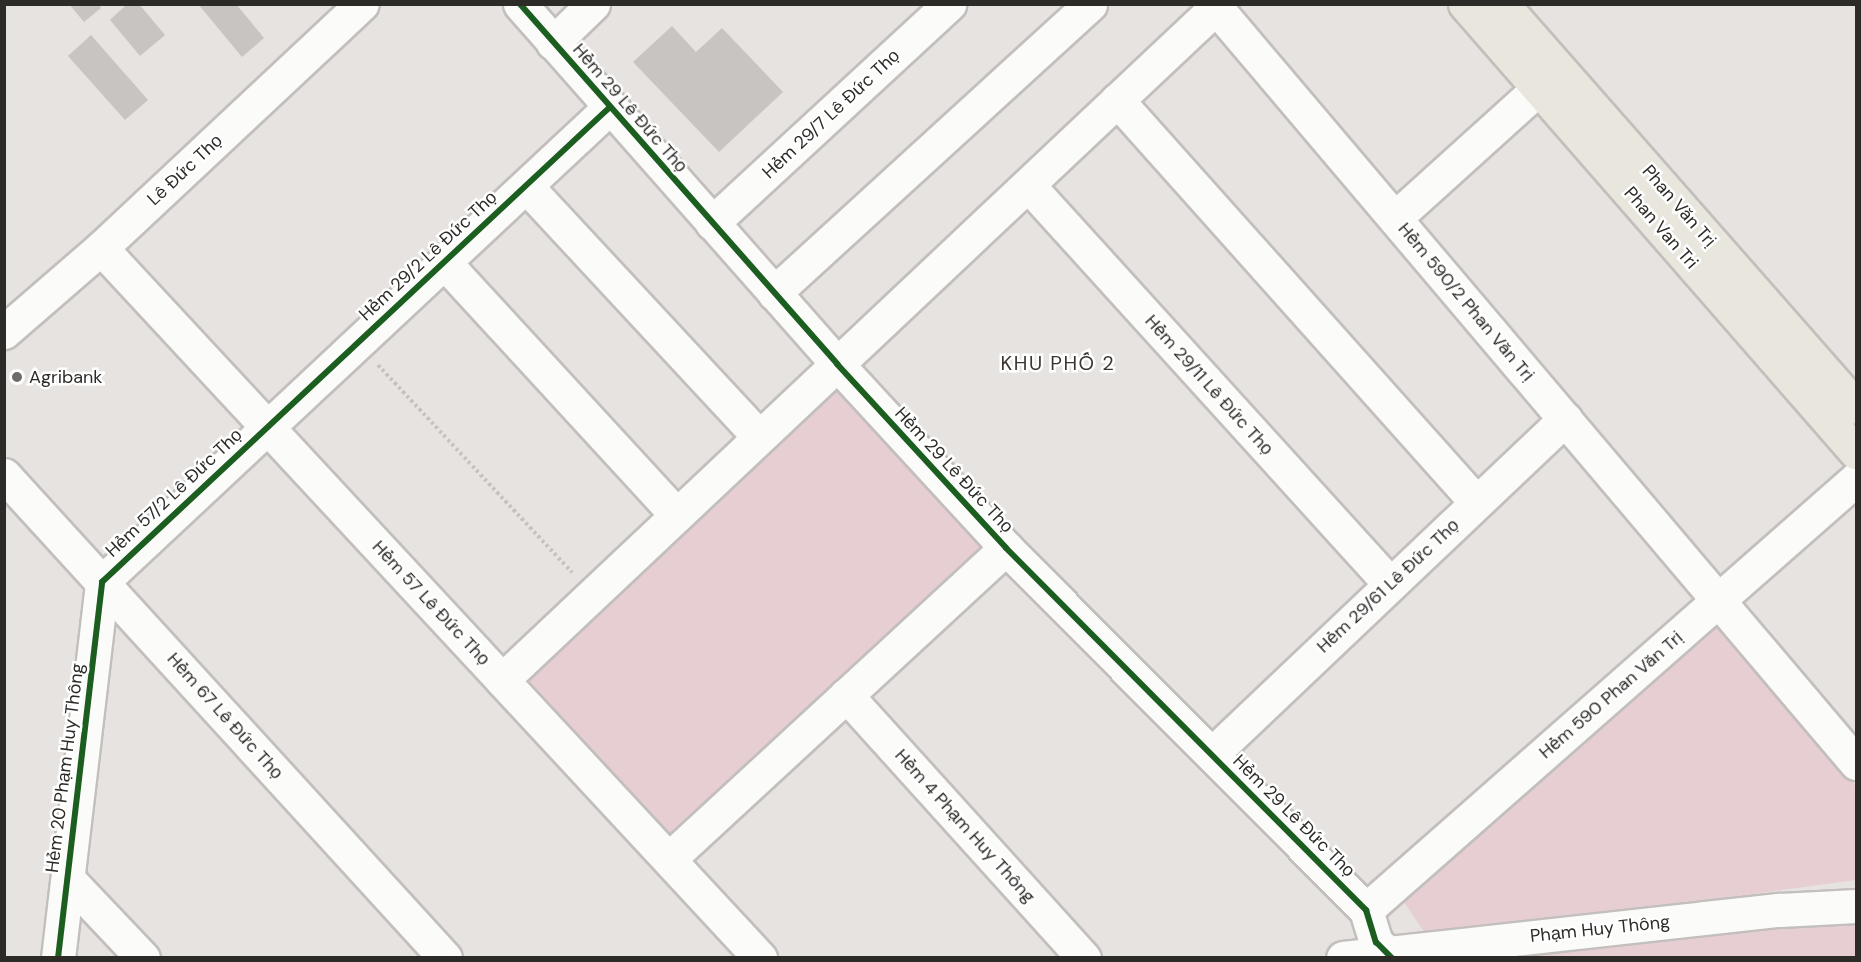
<!DOCTYPE html>
<html>
<head>
<meta charset="utf-8">
<style>
  body { margin:0 }
  #map { position:relative; width:1861px; height:962px; overflow:hidden; background:#e7e3e0; font-family:"DM Sans",sans-serif }
  div>[style] { position:absolute }
  [style*='--x'] { left:calc(var(--x)*1px); top:calc(var(--y)*1px); width:calc(var(--w)*1px); rotate:calc(var(--a)*1deg) }
  .green>* { inset:0; background:#e7ced2 }
  .building>* { inset:0; background:#c7c4c2 }
  .path>* { height:4px; margin-top:-2px; transform-origin:0; background:repeating-linear-gradient(90deg,#c4c3c2 0 3px,transparent 0 6px) }
  .roads { filter:drop-shadow(2px 0 #c2bfbd) drop-shadow(-2px 0 #c2bfbd) drop-shadow(0 2px #c2bfbd) drop-shadow(0 -2px #c2bfbd) }
  .minor>* { height:33px; margin:-16.5px; padding:0 16.5px; transform-origin:16.5px; border-radius:16.5px; background:#fbfbfa }
  .major>* { height:33px; margin:-16.5px; padding:0 16.5px; transform-origin:16.5px; border-radius:16.5px; background:#e9e6dd }
  .cycleway>* { height:6px; margin:-3px; padding:0 3px; transform-origin:3px; border-radius:3px; background:#1b5e20 }
  .dots>* { width:16px; height:16px; translate:-50% -50%; box-sizing:border-box; border:3px solid #fff; border-radius:50% }
  span { translate:-50% -50%; white-space:nowrap; text-align:center; line-height:1.15; -webkit-text-stroke:5px #fff; paint-order:stroke }
  .street-label { font-size:18px; color:#2d2b28 }
  .poi-label { font-size:18px; color:#2d2b28 }
  .left { translate:0 -50%; text-align:left }
  .neighbourhood-label { font-size:20px; color:#3a3530; letter-spacing:1.5px }
  .frame { position:absolute; inset:0; border:6px solid #2d2b28; pointer-events:none }
</style>
</head>
<body>
<div id="map">
  <div class="green">
    <div style="clip-path:polygon(837px 364px,1006px 548px,669px 859px,502px 680px)"></div>
    <div style="clip-path:polygon(1722px 615px,1856px 786px,1856px 880px,1428px 938px,1402px 899px)"></div>
    <div style="clip-path:polygon(1856px 919px,1856px 957px,1446px 957px)"></div>
  </div>
  <div class="building">
    <div style="clip-path:polygon(69px 4px,99px 4px,101px 8px,84px 22px)"></div>
    <div style="clip-path:polygon(127px 4px,139px 4px,165px 35px,140px 56px,110px 20px)"></div>
    <div style="clip-path:polygon(198px 4px,236px 4px,264px 38px,242px 57px)"></div>
    <div style="clip-path:polygon(672px 26px,696px 52px,722px 28px,783px 92px,719px 152px,633px 62px)"></div>
    <div style="clip-path:polygon(91px 35px,148px 100px,125px 120px,68px 56px)"></div>
  </div>
  <div class="path">
    <div style="--x:378;--y:365;--w:284;--a:46.9"></div>
  </div>
  <div class="roads">
    <div class="minor">
      <div style="--x:520;--y:4;--w:480;--a:48.6"></div>
      <div style="--x:837;--y:364;--w:250;--a:47.4"></div>
      <div style="--x:1006;--y:548;--w:511;--a:45.16"></div>
      <div style="--x:1366;--y:910;--w:34;--a:73"></div>
      <div style="--x:1376;--y:942;--w:23;--a:45"></div>
      <div style="--x:1213;--y:4;--w:995;--a:49.73"></div>
      <div style="--x:553;--y:43;--w:56;--a:-44.3"></div>
      <div style="--x:1117;--y:100;--w:539;--a:48.23"></div>
      <div style="--x:1028;--y:185;--w:539;--a:47.78"></div>
      <div style="--x:526;--y:186;--w:342;--a:47.1"></div>
      <div style="--x:1395;--y:218;--w:194;--a:-42.1"></div>
      <div style="--x:712;--y:223;--w:323;--a:-42.7"></div>
      <div style="--x:101;--y:248;--w:969;--a:47.13"></div>
      <div style="--x:444;--y:262;--w:344;--a:47.4"></div>
      <div style="--x:774;--y:293;--w:428;--a:-42.4"></div>
      <div style="--x:4;--y:332;--w:128;--a:-40.9"></div>
      <div style="--x:101;--y:248;--w:357;--a:-43.1"></div>
      <div style="--x:4;--y:475;--w:654;--a:47.6"></div>
      <div style="--x:502;--y:680;--w:980;--a:-43.3"></div>
      <div style="--x:846;--y:695;--w:355;--a:47.9"></div>
      <div style="--x:1212;--y:754;--w:487;--a:-43.5"></div>
      <div style="--x:669;--y:859;--w:459;--a:-42.7"></div>
      <div style="--x:68;--y:879;--w:109;--a:46.5"></div>
      <div style="--x:1366;--y:910;--w:653;--a:-41.33"></div>
      <div style="--x:58;--y:958;--w:379;--a:-83.3"></div>
      <div style="--x:102;--y:582;--w:695;--a:-43.08"></div>
      <div style="--x:1343;--y:958;--w:440;--a:-6.3"></div>
      <div style="--x:1780;--y:910;--w:76;--a:-3"></div>
    </div>
    <div class="major">
      <div style="--x:1465;--y:4;--w:595;--a:48.89"></div>
      <div style="--x:1502;--y:4;--w:536;--a:48.7"></div>
    </div>
  </div>
  <div class="cycleway">
    <div style="--x:520;--y:4;--w:480;--a:48.6"></div>
    <div style="--x:837;--y:364;--w:250;--a:47.4"></div>
    <div style="--x:1006;--y:548;--w:511;--a:45.16"></div>
    <div style="--x:1366;--y:910;--w:34;--a:73"></div>
    <div style="--x:1376;--y:942;--w:23;--a:45"></div>
    <div style="--x:58;--y:958;--w:379;--a:-83.3"></div>
    <div style="--x:102;--y:582;--w:695;--a:-43.08"></div>
  </div>
  <div class="dots">
    <div style="left:17px;top:377px;background:#6e6b68"></div>
  </div>
  <div class="street-label">
    <span style="left:630px;top:108px;rotate:49deg">Hẻm 29 Lê Đức Thọ</span>
    <span style="left:831px;top:114px;rotate:-43deg">Hẻm 29/7 Lê Đức Thọ</span>
    <span style="left:185px;top:170px;rotate:-43deg">Lê Đức Thọ</span>
    <span style="left:1679px;top:206px;rotate:49deg">Phan Văn Trị</span>
    <span style="left:1661px;top:228px;rotate:49deg">Phan Van Tri</span>
    <span style="left:428px;top:256px;rotate:-43deg">Hẻm 29/2 Lê Đức Thọ</span>
    <span style="left:1466px;top:302px;rotate:50deg">Hẻm 590/2 Phan Văn Trị</span>
    <span style="left:1209px;top:385px;rotate:48deg">Hẻm 29/11 Lê Đức Thọ</span>
    <span style="left:954px;top:470px;rotate:47deg">Hẻm 29 Lê Đức Thọ</span>
    <span style="left:174px;top:493px;rotate:-43deg">Hẻm 57/2 Lê Đức Thọ</span>
    <span style="left:1388px;top:586px;rotate:-43deg">Hẻm 29/61 Lê Đức Thọ</span>
    <span style="left:431px;top:603px;rotate:47deg">Hẻm 57 Lê Đức Thọ</span>
    <span style="left:1611px;top:695px;rotate:-41deg">Hẻm 590 Phan Văn Trị</span>
    <span style="left:225px;top:716px;rotate:48deg">Hẻm 67 Lê Đức Thọ</span>
    <span style="left:65px;top:768px;rotate:-83deg">Hẻm 20 Phạm Huy Thông</span>
    <span style="left:1294px;top:816px;rotate:45deg">Hẻm 29 Lê Đức Thọ</span>
    <span style="left:965px;top:826px;rotate:48deg">Hẻm 4 Phạm Huy Thông</span>
    <span style="left:1600px;top:929px;rotate:-6deg">Phạm Huy Thông</span>
  </div>
  <div class="poi-label">
    <span class="left" style="left:29px;top:377px">Agribank</span>
  </div>
  <div class="neighbourhood-label">
    <span style="left:1058px;top:363px">KHU PHỐ 2</span>
  </div>
  <div class="frame"></div>
</div>
</body>
</html>
